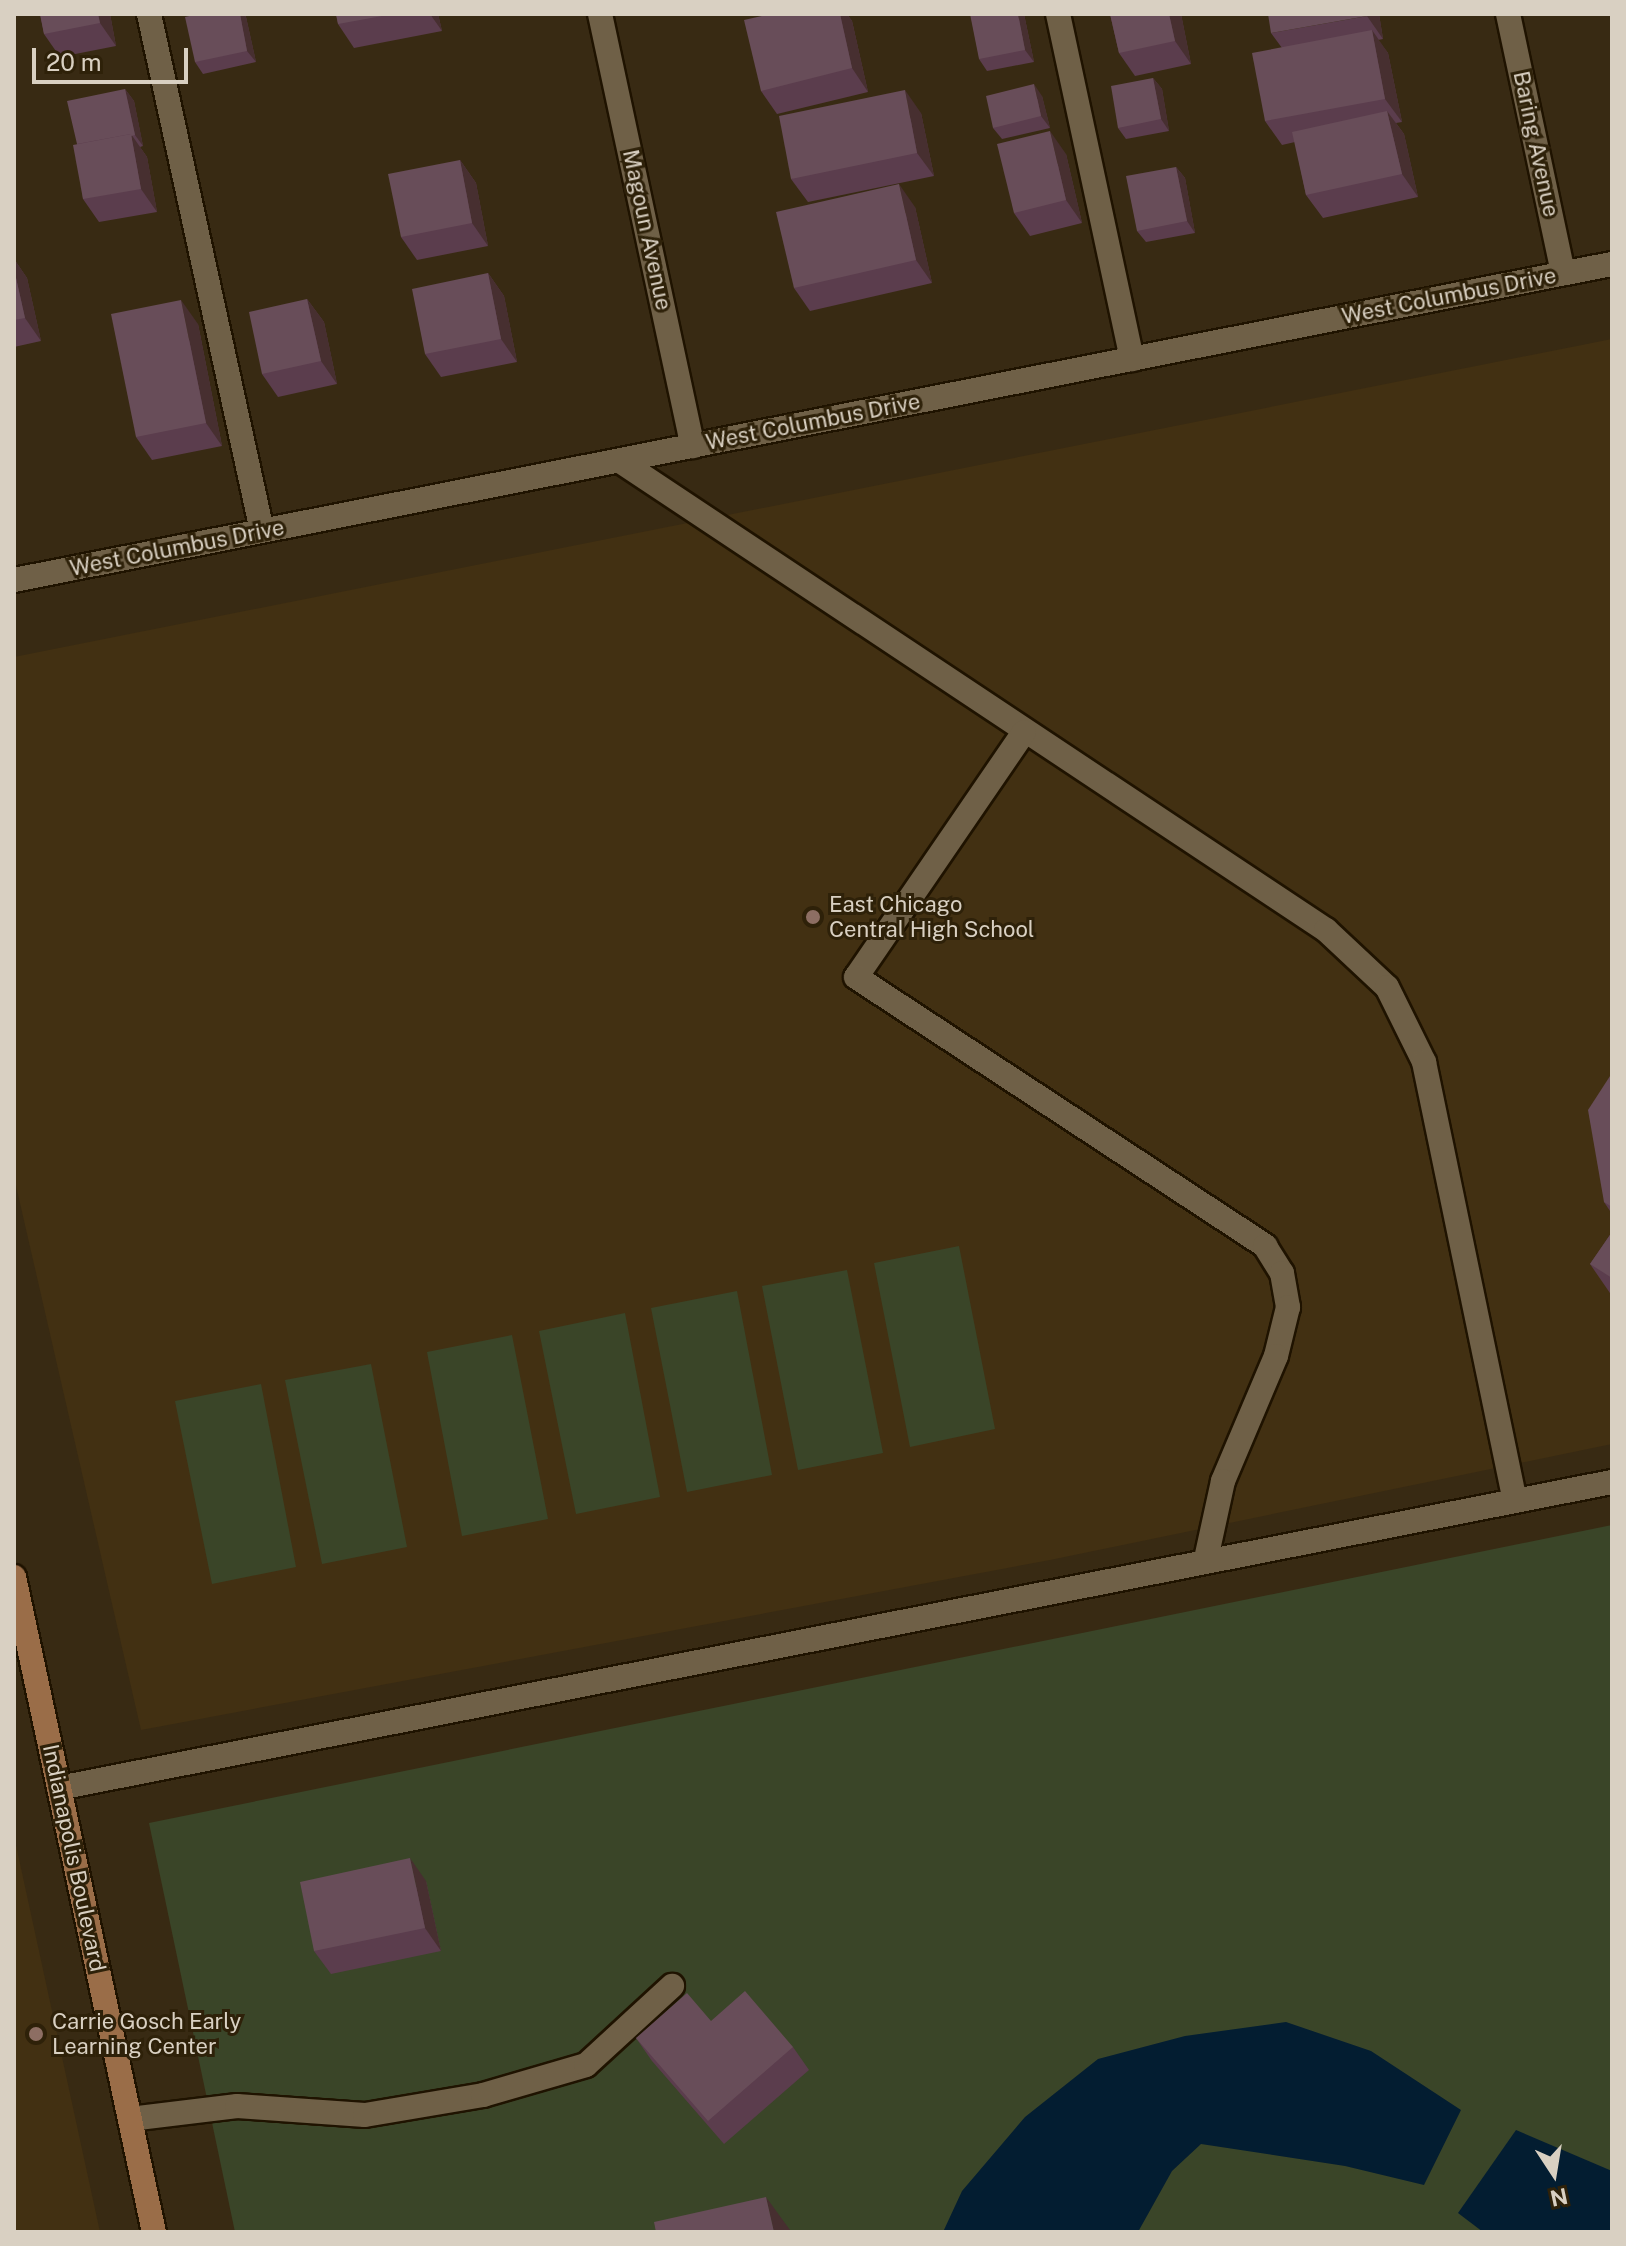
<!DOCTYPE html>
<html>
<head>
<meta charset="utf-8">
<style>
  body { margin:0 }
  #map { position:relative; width:1626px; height:2246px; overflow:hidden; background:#382a13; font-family:"Public Sans",sans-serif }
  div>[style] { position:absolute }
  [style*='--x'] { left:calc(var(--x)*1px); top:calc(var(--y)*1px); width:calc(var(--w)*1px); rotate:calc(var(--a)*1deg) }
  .built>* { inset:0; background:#423012 }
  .green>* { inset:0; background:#3a4528 }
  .water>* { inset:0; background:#031d31 }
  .roads { filter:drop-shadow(2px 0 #1f1300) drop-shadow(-2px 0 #1f1300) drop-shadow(0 2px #1f1300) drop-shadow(0 -2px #1f1300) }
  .service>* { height:24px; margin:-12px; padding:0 12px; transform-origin:12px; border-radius:12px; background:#6f6047 }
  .minor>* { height:24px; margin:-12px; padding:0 12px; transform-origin:12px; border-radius:12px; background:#6f6047 }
  .primary>* { height:24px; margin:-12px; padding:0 12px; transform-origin:12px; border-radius:12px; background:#9a6d48 }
  .wall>* { inset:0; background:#5b3d4d }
  .shaded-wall>* { inset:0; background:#472f30 }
  .building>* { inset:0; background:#684d59 }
  .dots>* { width:22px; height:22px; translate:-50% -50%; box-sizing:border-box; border:4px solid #2e2109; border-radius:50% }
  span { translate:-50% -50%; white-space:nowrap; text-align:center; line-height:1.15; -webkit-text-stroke:6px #2e2109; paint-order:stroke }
  .street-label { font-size:22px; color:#d9d0c2 }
  .poi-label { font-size:22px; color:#d9d0c2 }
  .left { translate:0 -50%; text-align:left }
  .frame { position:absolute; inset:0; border:16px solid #d9d0c2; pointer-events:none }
  .north { position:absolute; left:1514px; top:2134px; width:80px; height:80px; -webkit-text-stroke:6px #2e2109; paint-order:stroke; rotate:168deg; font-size:22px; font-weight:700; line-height:32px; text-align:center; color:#d9d0c2 }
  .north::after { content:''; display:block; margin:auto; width:28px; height:36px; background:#d9d0c2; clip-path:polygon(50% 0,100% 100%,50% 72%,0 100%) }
  .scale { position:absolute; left:32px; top:48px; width:156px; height:36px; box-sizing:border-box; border:4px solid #d9d0c2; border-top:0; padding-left:10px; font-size:24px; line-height:28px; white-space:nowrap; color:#d9d0c2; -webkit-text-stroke:6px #2e2109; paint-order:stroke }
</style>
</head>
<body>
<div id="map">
  <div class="built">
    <div style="clip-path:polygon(1612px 339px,1612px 1444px,1050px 1560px,141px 1730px,14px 1177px,14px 657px)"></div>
    <div style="clip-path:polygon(14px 1836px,100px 2232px,14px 2232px)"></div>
  </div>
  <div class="green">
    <div style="clip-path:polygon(959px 1246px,995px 1429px,910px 1447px,874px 1263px)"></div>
    <div style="clip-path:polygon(847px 1270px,883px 1453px,798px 1470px,762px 1286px)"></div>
    <div style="clip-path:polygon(737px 1291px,772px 1475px,687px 1492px,651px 1308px)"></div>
    <div style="clip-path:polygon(625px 1313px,660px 1497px,576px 1514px,539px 1331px)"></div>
    <div style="clip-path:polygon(512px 1335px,548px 1519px,462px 1536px,427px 1352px)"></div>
    <div style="clip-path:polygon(371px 1364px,407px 1547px,322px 1564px,285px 1380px)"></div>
    <div style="clip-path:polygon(261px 1384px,296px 1567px,212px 1584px,175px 1401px)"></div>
    <div style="clip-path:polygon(1612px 1525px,1612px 2232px,235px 2232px,149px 1823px)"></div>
  </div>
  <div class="water">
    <div style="clip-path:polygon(1286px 2022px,1371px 2051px,1461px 2110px,1424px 2185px,1345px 2166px,1201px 2144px,1172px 2171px,1138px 2232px,943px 2232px,962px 2191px,1025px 2117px,1098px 2059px,1185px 2036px)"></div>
    <div style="clip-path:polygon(1516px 2130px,1612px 2171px,1612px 2232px,1483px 2232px,1458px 2213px)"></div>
  </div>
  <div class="roads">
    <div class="service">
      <div style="--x:149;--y:14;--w:529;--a:77.67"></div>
      <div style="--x:1058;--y:14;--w:353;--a:77.9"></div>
      <div style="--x:620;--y:461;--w:848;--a:33.6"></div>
      <div style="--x:1326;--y:930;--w:83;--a:43.1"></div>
      <div style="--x:1387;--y:987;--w:84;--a:63.7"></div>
      <div style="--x:1424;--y:1062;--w:447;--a:78.3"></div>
      <div style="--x:1024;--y:732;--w:297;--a:124.4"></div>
      <div style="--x:856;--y:977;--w:490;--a:33.3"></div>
      <div style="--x:1265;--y:1246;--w:32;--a:58"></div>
      <div style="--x:1282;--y:1273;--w:35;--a:80"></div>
      <div style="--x:1288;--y:1307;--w:50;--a:103.8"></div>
      <div style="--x:1276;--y:1356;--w:136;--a:113"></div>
      <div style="--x:1223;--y:1481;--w:80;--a:102.3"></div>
      <div style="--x:59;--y:1788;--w:1583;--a:-11.15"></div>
      <div style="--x:130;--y:2119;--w:108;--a:-6.9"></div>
      <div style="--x:237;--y:2106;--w:128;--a:4"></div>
      <div style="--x:365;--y:2115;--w:120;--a:-9.6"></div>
      <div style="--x:483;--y:2095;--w:107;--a:-16.2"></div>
      <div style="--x:586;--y:2065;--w:117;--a:-42.6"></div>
    </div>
    <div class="minor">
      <div style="--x:600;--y:14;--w:442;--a:77.9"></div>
      <div style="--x:1508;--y:14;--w:265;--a:78"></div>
      <div style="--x:14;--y:580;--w:1629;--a:-11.19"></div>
    </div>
    <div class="primary">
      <div style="--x:14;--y:1577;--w:670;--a:77.94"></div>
    </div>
  </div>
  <div class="wall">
    <div style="clip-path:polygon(40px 14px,110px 14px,116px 46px,60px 57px,44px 34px)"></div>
    <div style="clip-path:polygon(198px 14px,244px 14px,246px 17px,256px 62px,203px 74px,195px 62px)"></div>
    <div style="clip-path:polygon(336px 14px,438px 14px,442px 31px,354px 48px,338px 24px)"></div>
    <div style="clip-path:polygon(771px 14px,847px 14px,852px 21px,868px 92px,777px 114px,761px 91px)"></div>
    <div style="clip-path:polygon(1024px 14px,1034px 62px,987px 71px,979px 59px)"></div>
    <div style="clip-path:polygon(1110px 14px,1181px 14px,1191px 64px,1135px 76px,1119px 53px)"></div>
    <div style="clip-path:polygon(1379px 14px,1383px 39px,1378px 40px,1388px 53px,1402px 122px,1396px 123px,1404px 134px,1418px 197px,1323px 218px,1306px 195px,1295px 142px,1282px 145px,1265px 121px,1282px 48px,1271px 33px)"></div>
    <div style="clip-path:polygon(1153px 78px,1162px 89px,1169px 131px,1126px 139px,1118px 128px)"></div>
    <div style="clip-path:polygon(125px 89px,134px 101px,143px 146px,140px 147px,147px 157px,157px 212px,99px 222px,83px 199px,77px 144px)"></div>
    <div style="clip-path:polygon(1042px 96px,1050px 128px,1002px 139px,993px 128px)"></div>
    <div style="clip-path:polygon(921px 113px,934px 176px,808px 202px,791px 179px)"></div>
    <div style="clip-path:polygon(1066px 154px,1082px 223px,1030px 236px,1014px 213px)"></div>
    <div style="clip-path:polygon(460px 160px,476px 183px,488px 246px,417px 260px,401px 237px)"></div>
    <div style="clip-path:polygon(1176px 167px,1185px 178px,1195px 233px,1146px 242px,1137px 231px)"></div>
    <div style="clip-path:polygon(915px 207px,932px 283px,810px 311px,794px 288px)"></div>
    <div style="clip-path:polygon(14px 259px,27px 278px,41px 341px,14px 347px)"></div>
    <div style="clip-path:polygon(488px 273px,504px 296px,517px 362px,441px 377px,425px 354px)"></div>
    <div style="clip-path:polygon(307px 299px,324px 322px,337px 384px,278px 397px,262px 374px)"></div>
    <div style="clip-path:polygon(198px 324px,222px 446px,152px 460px,136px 437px)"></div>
    <div style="clip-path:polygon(1612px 1073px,1612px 1214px,1604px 1202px)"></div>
    <div style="clip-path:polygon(1612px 1232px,1612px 1296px,1590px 1264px)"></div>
    <div style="clip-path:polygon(426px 1881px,441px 1951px,331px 1974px,314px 1951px)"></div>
    <div style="clip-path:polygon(711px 2021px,793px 2047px,809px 2070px,724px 2144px,652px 2061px,636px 2038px)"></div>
  </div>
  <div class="shaded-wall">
    <div style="clip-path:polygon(98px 14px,110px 14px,116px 46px,100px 23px)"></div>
    <div style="clip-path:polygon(240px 14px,244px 14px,246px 17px,256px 62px,247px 51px)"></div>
    <div style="clip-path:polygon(430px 14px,438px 14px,442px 31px)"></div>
    <div style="clip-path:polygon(840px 14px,847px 14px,852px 21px,868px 92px,852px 68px)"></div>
    <div style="clip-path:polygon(1018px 14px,1024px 14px,1034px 62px,1025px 50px)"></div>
    <div style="clip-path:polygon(1169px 14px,1181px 14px,1191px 64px,1175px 41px)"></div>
    <div style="clip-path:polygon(1367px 14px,1379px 14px,1383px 39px,1367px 16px)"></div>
    <div style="clip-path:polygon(1372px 30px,1388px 53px,1402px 122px,1385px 99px)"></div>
    <div style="clip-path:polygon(1153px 78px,1162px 89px,1169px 131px,1161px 119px)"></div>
    <div style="clip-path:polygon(1034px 84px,1042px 96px,1050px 128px,1041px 116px)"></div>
    <div style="clip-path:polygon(125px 89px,134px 101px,143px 146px,135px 135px)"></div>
    <div style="clip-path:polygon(905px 90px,921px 113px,934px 176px,917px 153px)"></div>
    <div style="clip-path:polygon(1387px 111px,1404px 134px,1418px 197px,1402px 174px)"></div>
    <div style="clip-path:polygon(1050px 131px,1066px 154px,1082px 223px,1066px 200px)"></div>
    <div style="clip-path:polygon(131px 134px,147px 157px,157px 212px,141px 189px)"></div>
    <div style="clip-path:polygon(460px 160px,476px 183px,488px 246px,472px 223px)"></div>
    <div style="clip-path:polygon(1176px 167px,1185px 178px,1195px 233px,1187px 221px)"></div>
    <div style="clip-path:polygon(899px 184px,915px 207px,932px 283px,916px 260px)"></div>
    <div style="clip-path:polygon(14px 259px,27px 278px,41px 341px,25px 318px,14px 269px)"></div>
    <div style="clip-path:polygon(488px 273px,504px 296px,517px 362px,501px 339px)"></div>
    <div style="clip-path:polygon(307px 299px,324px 322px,337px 384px,321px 361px)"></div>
    <div style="clip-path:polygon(181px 300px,198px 324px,222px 446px,206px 423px)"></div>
    <div style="clip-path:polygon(410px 1858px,426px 1881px,441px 1951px,425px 1928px)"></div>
    <div style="clip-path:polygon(766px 2197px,790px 2230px,790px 2232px,774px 2232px)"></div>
  </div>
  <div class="building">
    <div style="clip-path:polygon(40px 14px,98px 14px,100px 23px,44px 34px)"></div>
    <div style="clip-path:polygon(198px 14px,240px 14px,247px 51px,195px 62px,185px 17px)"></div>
    <div style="clip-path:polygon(336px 14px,393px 14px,338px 24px)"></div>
    <div style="clip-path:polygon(771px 14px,840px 14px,852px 68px,761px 91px,744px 20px)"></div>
    <div style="clip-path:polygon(970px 14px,1018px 14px,1025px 50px,979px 59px)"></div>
    <div style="clip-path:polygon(1110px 14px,1169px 14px,1175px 41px,1119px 53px)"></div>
    <div style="clip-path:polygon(1268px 14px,1367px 14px,1367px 16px,1271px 33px)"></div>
    <div style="clip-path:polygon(1372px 30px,1385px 99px,1265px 121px,1252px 53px)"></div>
    <div style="clip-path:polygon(1153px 78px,1161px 119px,1118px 128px,1111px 86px)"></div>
    <div style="clip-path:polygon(1034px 84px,1041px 116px,993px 128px,986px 96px)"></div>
    <div style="clip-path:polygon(125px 89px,135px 135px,131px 136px,131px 134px,77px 144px,67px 101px)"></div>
    <div style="clip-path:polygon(905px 90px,917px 153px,791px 179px,779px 116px)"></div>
    <div style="clip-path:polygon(1387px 111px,1402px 174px,1306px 195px,1292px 132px)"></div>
    <div style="clip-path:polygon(1050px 131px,1066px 200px,1014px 213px,997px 144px)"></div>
    <div style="clip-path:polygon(131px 134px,141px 189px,83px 199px,73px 145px)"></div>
    <div style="clip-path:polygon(460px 160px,472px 223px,401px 237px,388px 174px)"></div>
    <div style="clip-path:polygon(1176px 167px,1187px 221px,1137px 231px,1126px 176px)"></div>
    <div style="clip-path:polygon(899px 184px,916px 260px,794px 288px,776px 212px)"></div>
    <div style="clip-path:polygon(14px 269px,25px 318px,14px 320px)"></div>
    <div style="clip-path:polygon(488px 273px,501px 339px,425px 354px,412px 289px)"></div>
    <div style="clip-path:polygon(307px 299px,321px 361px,262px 374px,249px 312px)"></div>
    <div style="clip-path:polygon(181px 300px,206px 423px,136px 437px,111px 314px)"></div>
    <div style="clip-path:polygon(1612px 1073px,1612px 1207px,1604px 1202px,1588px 1110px)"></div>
    <div style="clip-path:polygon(1612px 1232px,1612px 1278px,1590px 1264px)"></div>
    <div style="clip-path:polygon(410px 1858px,425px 1928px,314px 1951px,300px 1882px)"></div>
    <div style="clip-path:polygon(745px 1991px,793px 2047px,708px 2121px,636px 2038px,687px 1993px,711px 2021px)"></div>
    <div style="clip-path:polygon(766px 2197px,774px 2232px,656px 2232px,654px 2222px)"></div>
  </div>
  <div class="dots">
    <div style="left:813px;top:917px;background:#8d6e63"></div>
    <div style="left:36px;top:2034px;background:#8d6e63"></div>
  </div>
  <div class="street-label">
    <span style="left:1536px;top:144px;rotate:78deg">Baring Avenue</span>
    <span style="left:647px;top:230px;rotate:78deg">Magoun Avenue</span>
    <span style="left:1449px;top:296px;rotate:-11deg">West Columbus Drive</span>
    <span style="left:813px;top:422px;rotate:-11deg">West Columbus Drive</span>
    <span style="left:177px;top:548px;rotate:-11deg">West Columbus Drive</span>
    <span style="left:74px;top:1858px;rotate:78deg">Indianapolis Boulevard</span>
  </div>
  <div class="poi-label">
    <span class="left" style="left:829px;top:917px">East Chicago<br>Central High School</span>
    <span class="left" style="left:52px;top:2034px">Carrie Gosch Early<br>Learning Center</span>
  </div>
  <div class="frame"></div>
  <div class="north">N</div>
  <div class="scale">20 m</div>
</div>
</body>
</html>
